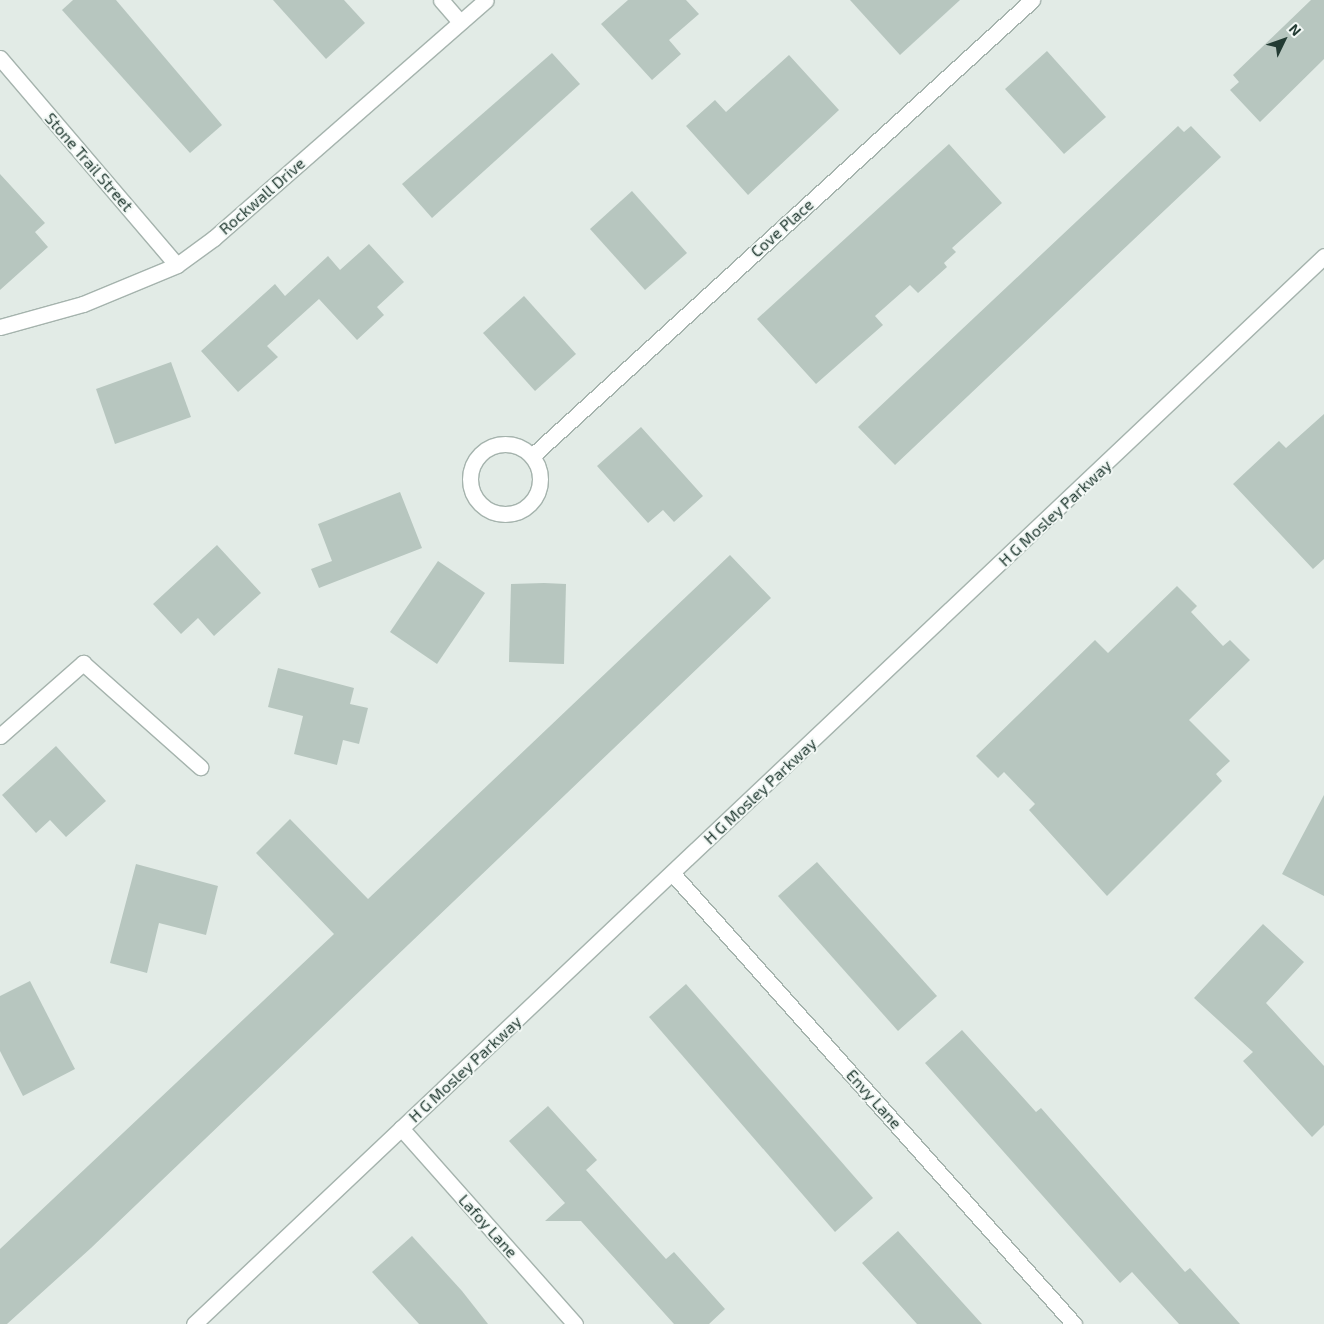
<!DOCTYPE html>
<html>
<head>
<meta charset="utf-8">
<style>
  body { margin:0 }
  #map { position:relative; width:1324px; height:1324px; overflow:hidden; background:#e2ebe6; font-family:"Exo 2",sans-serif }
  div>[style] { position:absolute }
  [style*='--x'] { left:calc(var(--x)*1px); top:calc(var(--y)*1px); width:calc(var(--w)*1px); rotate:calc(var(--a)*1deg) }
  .building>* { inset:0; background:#b7c6bf }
  .roads { filter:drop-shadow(1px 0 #a5b3ad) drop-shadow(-1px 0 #a5b3ad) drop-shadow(0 1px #a5b3ad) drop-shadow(0 -1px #a5b3ad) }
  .street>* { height:15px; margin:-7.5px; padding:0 7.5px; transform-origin:7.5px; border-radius:7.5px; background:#fff }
  .street>.ring { margin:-7.5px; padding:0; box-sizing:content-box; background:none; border:15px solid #fff; border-radius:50% }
  .secondary>* { height:15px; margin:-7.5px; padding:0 7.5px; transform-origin:7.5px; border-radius:7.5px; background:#fff }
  span { translate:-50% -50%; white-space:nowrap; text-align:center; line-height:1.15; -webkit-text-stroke:4px #f2f8f5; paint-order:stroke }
  .street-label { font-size:16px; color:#233b33 }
  .north { position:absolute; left:1259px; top:15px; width:50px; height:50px; -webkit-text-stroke:4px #f2f8f5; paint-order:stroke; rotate:48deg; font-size:14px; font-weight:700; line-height:20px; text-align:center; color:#233b33 }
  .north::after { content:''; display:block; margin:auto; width:18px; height:22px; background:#233b33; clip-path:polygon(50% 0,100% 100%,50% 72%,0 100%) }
</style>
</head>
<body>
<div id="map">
  <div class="building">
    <div style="clip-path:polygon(73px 0,116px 0,222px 125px,190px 153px,62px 10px)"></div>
    <div style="clip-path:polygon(273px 0,344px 0,365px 23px,326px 59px)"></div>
    <div style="clip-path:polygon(628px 0,686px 0,699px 14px,669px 40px,681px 54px,652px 80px,601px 24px)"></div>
    <div style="clip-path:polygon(850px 0,960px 0,900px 55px)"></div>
    <div style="clip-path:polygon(1311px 0,1324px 0,1324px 59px,1260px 122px,1230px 90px,1239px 82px,1233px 75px)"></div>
    <div style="clip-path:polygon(1047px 51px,1106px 117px,1064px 154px,1005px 89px)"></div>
    <div style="clip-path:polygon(552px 53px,580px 84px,432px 218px,402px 184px)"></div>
    <div style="clip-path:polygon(789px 55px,839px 110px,748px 195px,686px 126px,715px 100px,726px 112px)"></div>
    <div style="clip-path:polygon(1178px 126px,1184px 132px,1191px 126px,1221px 157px,895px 465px,858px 427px)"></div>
    <div style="clip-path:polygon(949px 144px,1002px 203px,952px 248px,956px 252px,944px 263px,947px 267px,918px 293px,910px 285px,875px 316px,883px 325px,816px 384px,757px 319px)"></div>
    <div style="clip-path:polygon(0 174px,45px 223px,35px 232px,48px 247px,0 290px)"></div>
    <div style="clip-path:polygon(632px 191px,687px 253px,645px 290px,590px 229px)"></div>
    <div style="clip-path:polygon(369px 244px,404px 282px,377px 307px,384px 315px,357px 340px,319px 299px,267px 346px,278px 357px,238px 392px,201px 351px,275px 284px,285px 296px,328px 256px,340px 270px)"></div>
    <div style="clip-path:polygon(524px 296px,576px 354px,535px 391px,483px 333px)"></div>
    <div style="clip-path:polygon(171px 362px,191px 417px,115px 444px,96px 389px)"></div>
    <div style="clip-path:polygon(1324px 414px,1324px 559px,1313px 569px,1233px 484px,1279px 441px,1286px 448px)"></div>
    <div style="clip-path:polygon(641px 427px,703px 496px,674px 522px,663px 510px,648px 523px,597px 466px)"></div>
    <div style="clip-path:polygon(400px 492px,422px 548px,319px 588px,311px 569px,332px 561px,318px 524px)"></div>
    <div style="clip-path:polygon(217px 545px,261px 593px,214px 636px,198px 618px,181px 634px,153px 604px)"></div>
    <div style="clip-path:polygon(730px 555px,771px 598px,91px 1248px,7px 1324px,0 1324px,0 1249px,334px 934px,256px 853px,290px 819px,368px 899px)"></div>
    <div style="clip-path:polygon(438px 561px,485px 593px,437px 664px,390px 632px)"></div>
    <div style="clip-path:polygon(544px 583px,566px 584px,564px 664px,509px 662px,511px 584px)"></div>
    <div style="clip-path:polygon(1177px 586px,1197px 606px,1191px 612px,1223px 646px,1230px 640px,1250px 660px,1189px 720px,1230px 761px,1216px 774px,1222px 781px,1107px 896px,1029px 810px,1035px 804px,1004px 772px,998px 778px,976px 756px,1095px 640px,1108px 653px)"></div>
    <div style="clip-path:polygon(278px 668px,354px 688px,350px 704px,368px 708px,359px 744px,343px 740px,337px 765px,294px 754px,303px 716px,268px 707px)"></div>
    <div style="clip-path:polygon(56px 746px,106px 801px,66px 837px,50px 820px,36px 833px,2px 795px)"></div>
    <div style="clip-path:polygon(1324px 795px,1324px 896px,1282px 874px)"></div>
    <div style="clip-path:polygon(817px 862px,937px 996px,898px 1031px,778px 896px)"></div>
    <div style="clip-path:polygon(136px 864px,218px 886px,206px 935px,159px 923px,147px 973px,110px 963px)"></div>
    <div style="clip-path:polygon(1263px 924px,1304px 962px,1266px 1003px,1324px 1066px,1324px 1125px,1312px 1137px,1243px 1061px,1253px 1052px,1194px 998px)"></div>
    <div style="clip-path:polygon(30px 981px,75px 1069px,23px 1096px,0 1051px,0 996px)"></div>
    <div style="clip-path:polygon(686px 984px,873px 1198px,835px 1232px,649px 1017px)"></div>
    <div style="clip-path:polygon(962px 1030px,1036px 1112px,1041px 1108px,1185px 1272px,1190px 1268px,1240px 1324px,1179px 1324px,1132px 1272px,1120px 1283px,925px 1063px)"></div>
    <div style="clip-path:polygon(548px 1106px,597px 1160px,586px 1170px,666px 1259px,674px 1252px,725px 1309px,709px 1324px,674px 1324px,581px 1221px,545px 1221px,565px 1203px,509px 1141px)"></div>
    <div style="clip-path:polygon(898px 1231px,962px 1302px,982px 1324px,917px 1324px,862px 1263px)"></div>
    <div style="clip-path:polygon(412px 1236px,462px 1291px,488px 1324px,419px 1324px,372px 1272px)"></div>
  </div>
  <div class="roads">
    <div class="street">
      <div style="--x:441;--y:0;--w:29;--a:49"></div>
      <div style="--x:0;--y:58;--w:272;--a:49.5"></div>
      <div style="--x:0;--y:327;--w:86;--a:-15.5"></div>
      <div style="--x:83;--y:304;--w:102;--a:-22.5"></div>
      <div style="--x:177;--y:265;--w:46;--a:-36.1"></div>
      <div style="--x:214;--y:238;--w:361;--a:-41.2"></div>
      <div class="ring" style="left:470px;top:444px;width:55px;height:55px"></div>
      <div style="--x:532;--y:456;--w:677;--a:-42.36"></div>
      <div style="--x:0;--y:736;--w:111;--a:-41.3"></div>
      <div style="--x:83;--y:663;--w:157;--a:41.6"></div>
      <div style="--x:673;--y:874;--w:603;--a:48.3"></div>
      <div style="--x:401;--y:1128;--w:262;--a:48.4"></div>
    </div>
    <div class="secondary">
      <div style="--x:194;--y:1324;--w:1555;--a:-43.38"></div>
    </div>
  </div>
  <div class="street-label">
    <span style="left:89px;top:162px;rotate:49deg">Stone Trail Street</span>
    <span style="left:262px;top:196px;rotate:-41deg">Rockwall Drive</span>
    <span style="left:782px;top:228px;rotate:-42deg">Cove Place</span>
    <span style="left:1055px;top:513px;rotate:-43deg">H G Mosley Parkway</span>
    <span style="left:760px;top:791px;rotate:-43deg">H G Mosley Parkway</span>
    <span style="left:465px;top:1069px;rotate:-43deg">H G Mosley Parkway</span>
    <span style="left:874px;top:1099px;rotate:48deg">Envy Lane</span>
    <span style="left:488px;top:1226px;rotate:48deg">Lafoy Lane</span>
  </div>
  <div class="north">N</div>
</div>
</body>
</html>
